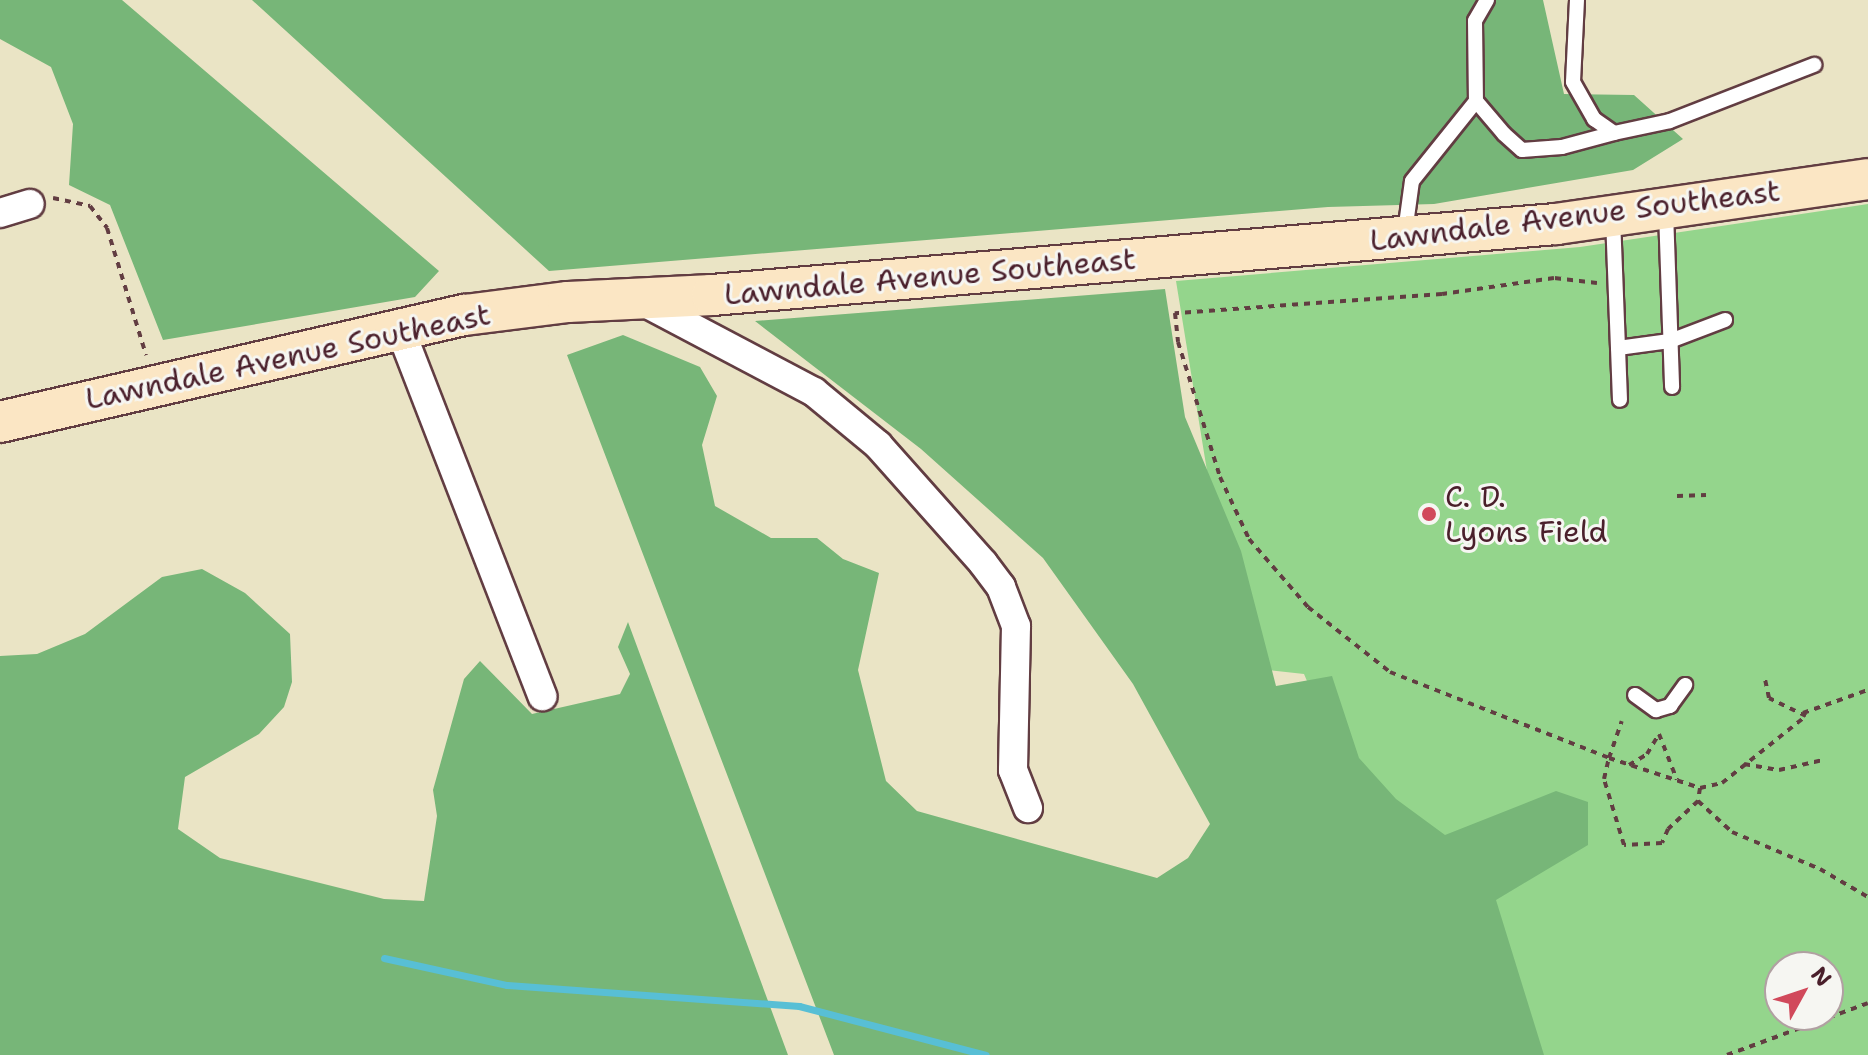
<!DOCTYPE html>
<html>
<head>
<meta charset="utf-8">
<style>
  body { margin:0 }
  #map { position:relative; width:1868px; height:1055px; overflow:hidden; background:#eae4c5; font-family:"Shantell Sans",sans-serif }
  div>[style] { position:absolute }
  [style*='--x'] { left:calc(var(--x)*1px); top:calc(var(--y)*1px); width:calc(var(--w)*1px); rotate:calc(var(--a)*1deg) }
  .green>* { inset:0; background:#94d58c }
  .forest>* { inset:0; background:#77b678 }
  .stream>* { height:7px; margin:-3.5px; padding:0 3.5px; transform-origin:3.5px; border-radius:3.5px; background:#58bfd5 }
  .path>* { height:4px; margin-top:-2px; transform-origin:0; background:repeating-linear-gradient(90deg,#623d42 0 6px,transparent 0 12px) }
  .roads { filter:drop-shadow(2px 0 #623d42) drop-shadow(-2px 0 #623d42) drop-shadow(0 2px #623d42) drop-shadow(0 -2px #623d42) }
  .lane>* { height:14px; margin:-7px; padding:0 7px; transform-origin:7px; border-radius:7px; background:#fff }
  .street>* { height:28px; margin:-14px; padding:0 14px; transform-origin:14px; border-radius:14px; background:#fff }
  .secondary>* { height:40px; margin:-20px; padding:0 20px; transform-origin:20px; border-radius:20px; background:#fbe6c4 }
  .dots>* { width:22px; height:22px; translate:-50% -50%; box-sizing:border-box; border:4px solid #f6f6f2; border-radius:50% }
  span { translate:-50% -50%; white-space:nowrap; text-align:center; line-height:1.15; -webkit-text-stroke:6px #f6f6f2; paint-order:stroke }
  .street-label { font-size:30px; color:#4a1f2b }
  .poi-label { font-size:30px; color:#4a1f2b }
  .left { translate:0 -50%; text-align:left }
  .north { position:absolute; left:1764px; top:951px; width:80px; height:80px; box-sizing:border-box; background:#f6f6f2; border:2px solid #b1a0a2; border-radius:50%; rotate:50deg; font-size:22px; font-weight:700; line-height:32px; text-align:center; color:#4a1f2b }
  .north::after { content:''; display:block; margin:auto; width:28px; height:36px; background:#d1495b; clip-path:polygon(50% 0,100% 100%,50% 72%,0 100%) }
</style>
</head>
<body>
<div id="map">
  <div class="green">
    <div style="clip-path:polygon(evenodd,1868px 204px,1868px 1055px,1466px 1055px,1304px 674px,1239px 667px,1176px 281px,1580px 247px,1868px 204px,1780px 967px,1828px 967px,1828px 1015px,1780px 1015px,1780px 967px)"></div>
  </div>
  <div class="forest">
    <div style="clip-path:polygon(0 0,122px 0,439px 271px,415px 297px,163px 340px,110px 205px,69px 185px,73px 124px,51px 67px,0 39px)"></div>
    <div style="clip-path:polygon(252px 0,1543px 0,1564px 94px,1634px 95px,1683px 139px,1633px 170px,1434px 204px,1328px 207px,549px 271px)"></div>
    <div style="clip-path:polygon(1165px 289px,1185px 417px,1241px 551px,1276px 686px,1332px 676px,1359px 758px,1396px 799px,1445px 835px,1556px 791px,1588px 802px,1588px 845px,1496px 900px,1544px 1055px,834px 1055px,567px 355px,623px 335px,700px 367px,717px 396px,702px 445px,715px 506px,771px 538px,817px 538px,843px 559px,879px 573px,858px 670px,886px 781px,917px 811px,1157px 878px,1188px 858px,1210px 824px,1133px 684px,1043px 558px,921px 449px,755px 321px)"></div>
    <div style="clip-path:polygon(202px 569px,245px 593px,290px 634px,292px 682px,284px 707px,259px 734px,185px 777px,178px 829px,220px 858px,384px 899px,424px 901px,437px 816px,433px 790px,464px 679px,480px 661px,532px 714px,620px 694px,630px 674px,618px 647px,628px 622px,788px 1055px,0 1055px,0 656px,37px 654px,85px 634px,162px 577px)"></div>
  </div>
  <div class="stream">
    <div style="--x:384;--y:958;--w:126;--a:12.4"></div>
    <div style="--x:507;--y:985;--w:293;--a:4.1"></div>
    <div style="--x:799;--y:1006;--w:193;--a:14.7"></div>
  </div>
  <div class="path">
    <div style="--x:53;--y:198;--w:38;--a:12"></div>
    <div style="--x:90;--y:206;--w:28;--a:52"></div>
    <div style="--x:107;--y:228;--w:133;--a:72.9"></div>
    <div style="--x:1597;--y:283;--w:43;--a:-173.4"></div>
    <div style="--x:1554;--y:278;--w:113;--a:171.9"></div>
    <div style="--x:1442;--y:294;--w:268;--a:175.9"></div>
    <div style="--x:1175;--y:313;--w:29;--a:84"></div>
    <div style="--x:1178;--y:342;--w:141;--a:72.7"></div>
    <div style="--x:1220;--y:477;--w:68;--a:64.9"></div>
    <div style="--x:1249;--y:539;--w:90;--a:49.1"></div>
    <div style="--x:1308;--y:607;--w:105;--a:38.4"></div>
    <div style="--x:1390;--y:672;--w:235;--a:21.4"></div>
    <div style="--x:1609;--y:758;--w:39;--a:-71"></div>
    <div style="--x:1677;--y:496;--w:29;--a:-2"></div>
    <div style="--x:1803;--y:713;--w:69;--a:-19.5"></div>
    <div style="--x:1609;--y:758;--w:96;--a:18.2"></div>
    <div style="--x:1700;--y:788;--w:13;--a:99"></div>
    <div style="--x:1698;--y:801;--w:41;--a:137"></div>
    <div style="--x:1668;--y:829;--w:15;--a:113"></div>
    <div style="--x:1662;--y:843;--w:38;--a:177"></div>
    <div style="--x:1624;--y:845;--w:69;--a:-106.9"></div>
    <div style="--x:1604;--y:779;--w:22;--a:-77"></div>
    <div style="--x:1744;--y:764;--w:36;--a:10"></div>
    <div style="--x:1779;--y:770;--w:45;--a:-12.8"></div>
    <div style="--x:1629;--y:765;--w:21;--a:-31"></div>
    <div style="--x:1647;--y:754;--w:23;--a:-59"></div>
    <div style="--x:1659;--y:734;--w:49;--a:68.6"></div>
    <div style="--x:1700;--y:788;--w:23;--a:-13"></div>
    <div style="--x:1722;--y:783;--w:107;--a:-38.6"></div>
    <div style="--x:1806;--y:716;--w:41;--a:-154.1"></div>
    <div style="--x:1769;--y:698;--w:19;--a:-102"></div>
    <div style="--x:1698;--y:801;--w:46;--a:42.4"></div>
    <div style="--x:1732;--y:832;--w:95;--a:22.8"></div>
    <div style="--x:1820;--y:869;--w:56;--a:30.3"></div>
    <div style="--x:1727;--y:1055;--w:150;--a:-20.2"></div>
  </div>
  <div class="roads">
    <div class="lane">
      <div style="--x:1487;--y:0;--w:24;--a:120"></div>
      <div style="--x:1475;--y:21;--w:80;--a:89.3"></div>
      <div style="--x:1476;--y:101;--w:43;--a:49.7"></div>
      <div style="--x:1504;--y:134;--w:24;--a:42"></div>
      <div style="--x:1522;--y:150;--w:40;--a:-4.3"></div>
      <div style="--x:1562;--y:147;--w:54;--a:-15.1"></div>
      <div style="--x:1577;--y:0;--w:82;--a:92.8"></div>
      <div style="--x:1573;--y:82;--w:43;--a:60.4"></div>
      <div style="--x:1594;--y:119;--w:24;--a:35"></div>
      <div style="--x:1614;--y:133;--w:57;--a:-12.1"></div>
      <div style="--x:1670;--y:121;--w:155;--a:-21.3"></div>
      <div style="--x:1666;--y:212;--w:175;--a:88"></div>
      <div style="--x:1613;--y:218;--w:182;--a:87.8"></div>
      <div style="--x:1405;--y:232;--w:51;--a:-82.2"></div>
      <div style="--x:1412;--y:181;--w:102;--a:-51.3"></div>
      <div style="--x:1618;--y:348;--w:52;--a:-7.7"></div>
      <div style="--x:1670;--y:341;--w:59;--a:-20.9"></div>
      <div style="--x:1635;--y:695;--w:26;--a:36"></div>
      <div style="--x:1656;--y:710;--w:15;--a:-16"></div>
      <div style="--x:1670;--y:706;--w:26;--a:-54"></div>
    </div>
    <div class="street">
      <div style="--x:0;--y:213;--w:31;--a:-17"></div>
      <div style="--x:636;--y:298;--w:201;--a:27.8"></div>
      <div style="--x:814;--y:392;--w:83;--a:39.6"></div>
      <div style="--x:878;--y:445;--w:158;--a:48.3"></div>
      <div style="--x:983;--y:563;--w:30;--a:53"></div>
      <div style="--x:1001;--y:587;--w:42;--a:69"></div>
      <div style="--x:1016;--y:626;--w:144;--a:91.2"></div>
      <div style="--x:1013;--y:770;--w:41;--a:68.5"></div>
      <div style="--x:400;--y:329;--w:394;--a:68.8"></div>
    </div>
    <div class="secondary">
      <div style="--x:0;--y:422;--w:477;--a:-13"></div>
      <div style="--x:465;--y:315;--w:104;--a:-7.2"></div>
      <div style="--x:568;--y:302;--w:144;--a:-2.8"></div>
      <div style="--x:712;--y:295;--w:847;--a:-4.81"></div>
      <div style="--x:1556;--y:224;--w:315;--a:-8.2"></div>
    </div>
  </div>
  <div class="dots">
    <div style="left:1429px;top:514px;background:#d1495b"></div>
  </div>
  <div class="street-label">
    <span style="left:1575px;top:216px;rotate:-7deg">Lawndale Avenue Southeast</span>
    <span style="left:930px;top:277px;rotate:-5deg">Lawndale Avenue Southeast</span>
    <span style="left:288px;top:357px;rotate:-12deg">Lawndale Avenue Southeast</span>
  </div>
  <div class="poi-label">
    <span class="left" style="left:1445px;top:514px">C. D.<br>Lyons Field</span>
  </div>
  <div class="north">N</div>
</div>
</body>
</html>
